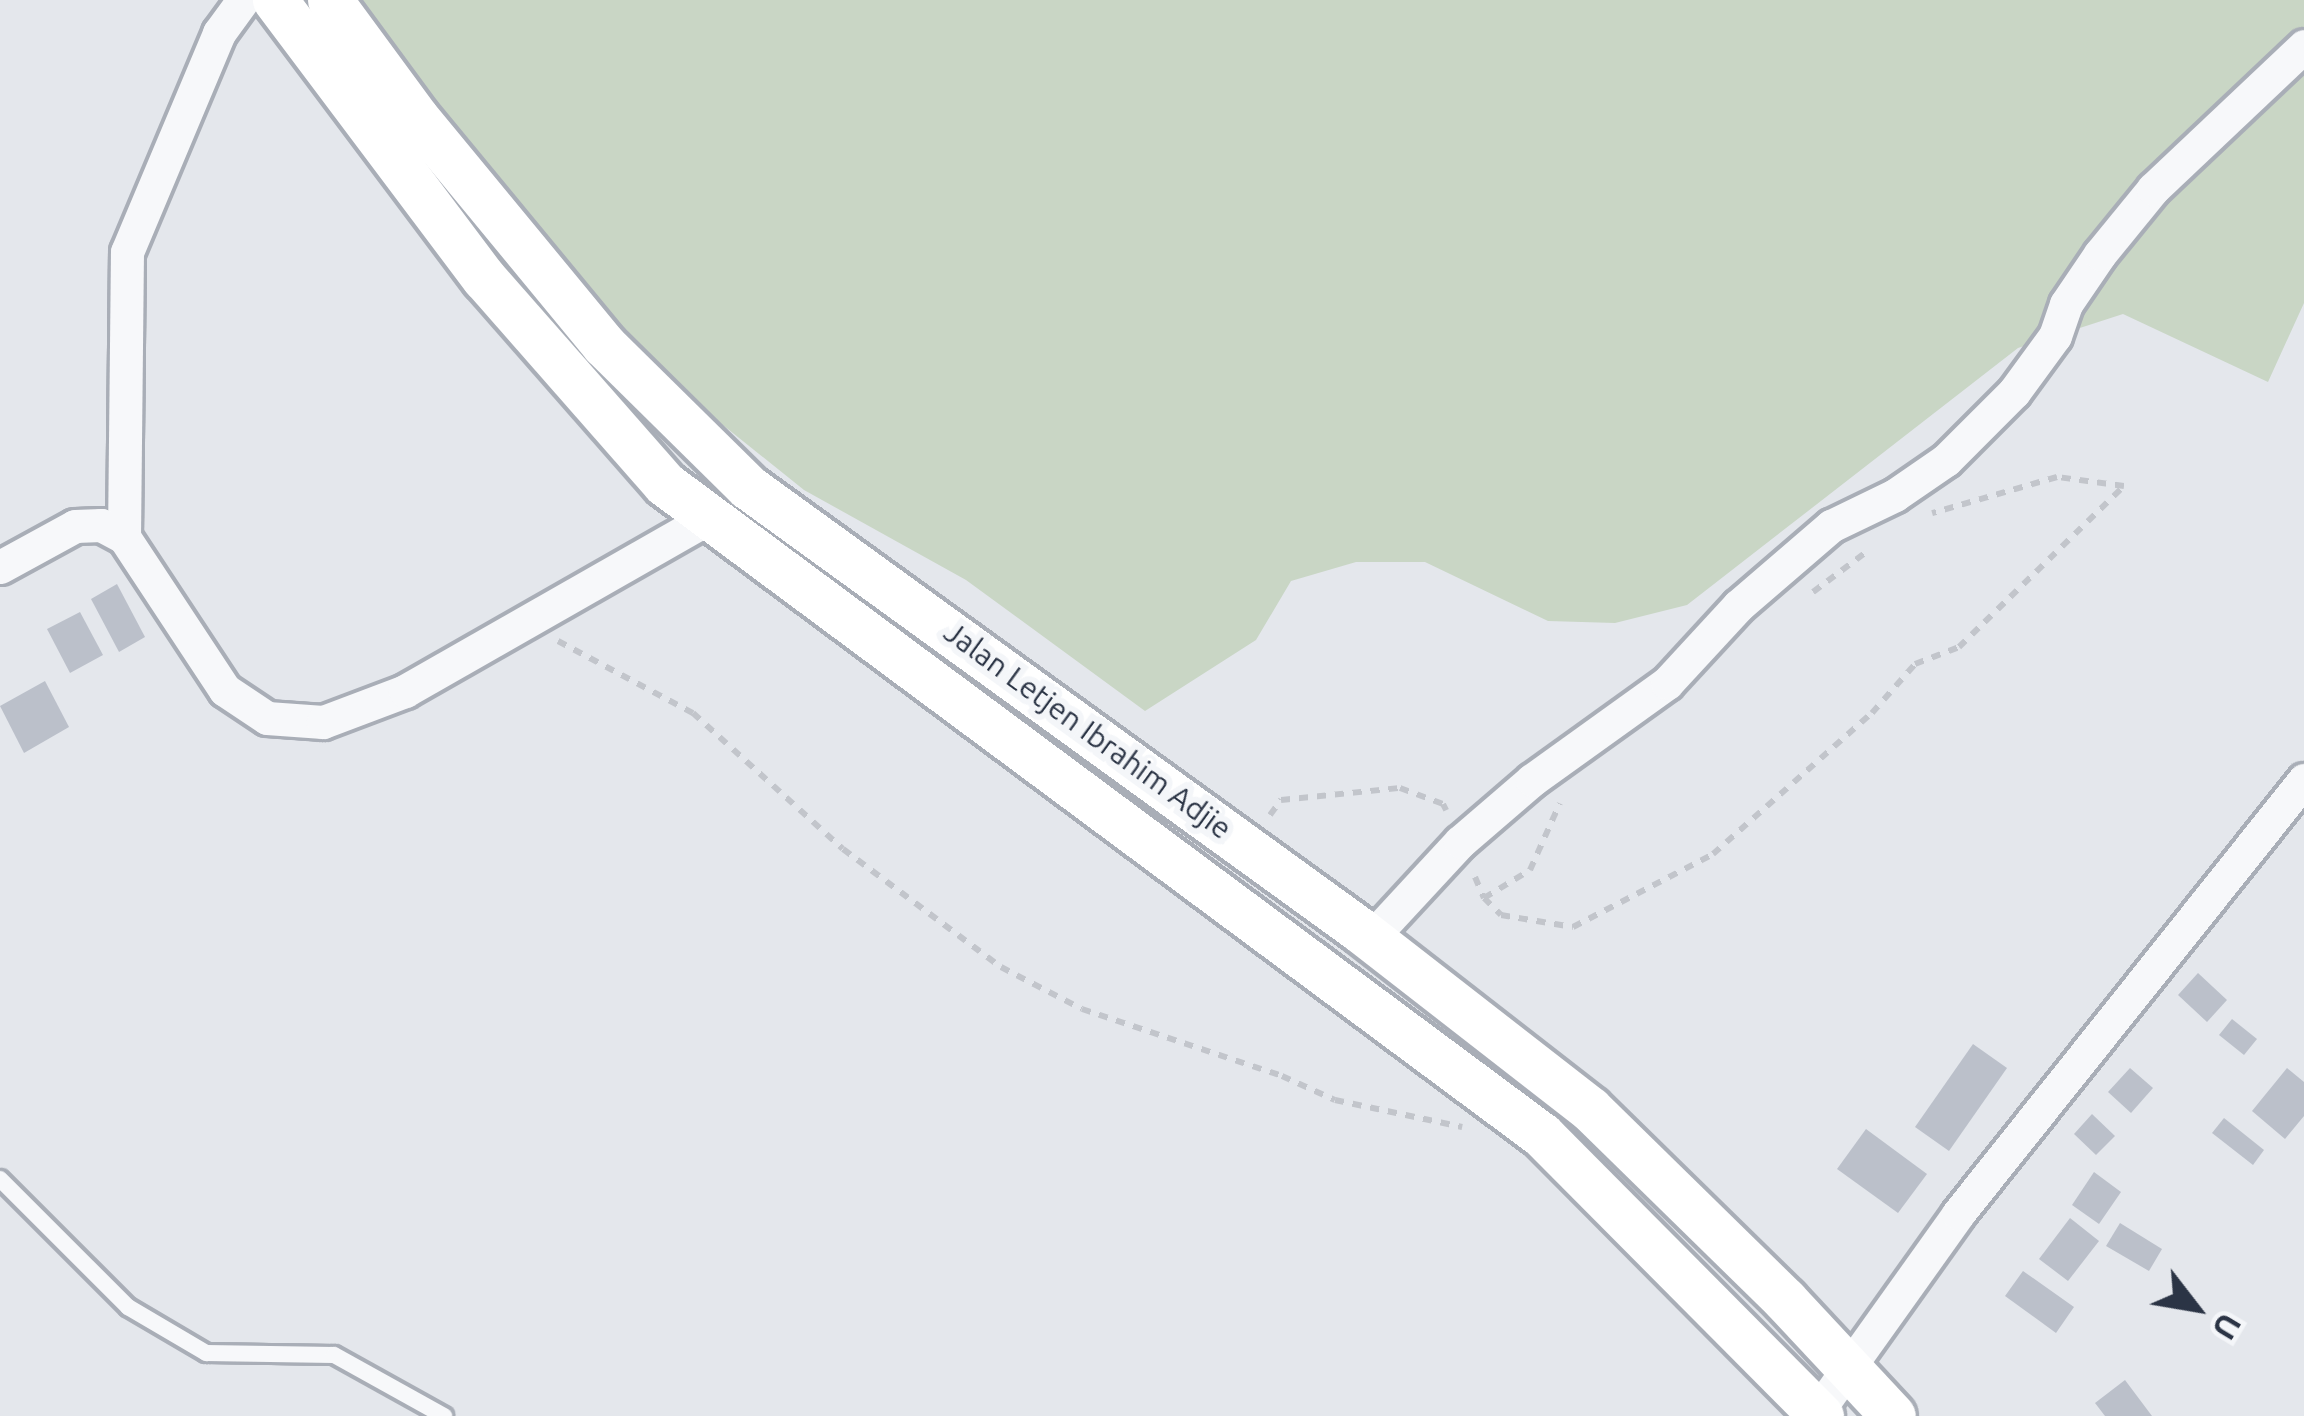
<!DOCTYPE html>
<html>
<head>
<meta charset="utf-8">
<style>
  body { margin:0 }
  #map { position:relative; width:2304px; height:1416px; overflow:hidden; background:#e4e7ec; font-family:Ubuntu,sans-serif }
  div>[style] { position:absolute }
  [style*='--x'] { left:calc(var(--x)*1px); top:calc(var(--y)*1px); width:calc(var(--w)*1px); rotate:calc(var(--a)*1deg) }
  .green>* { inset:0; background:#c9d6c5 }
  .building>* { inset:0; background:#bbc0ca }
  .path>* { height:6px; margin-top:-3px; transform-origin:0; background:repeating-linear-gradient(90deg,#c2c5cb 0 9px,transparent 0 18px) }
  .roads { filter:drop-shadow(3px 0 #a9aeb7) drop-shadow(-3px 0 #a9aeb7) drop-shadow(0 3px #a9aeb7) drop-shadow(0 -3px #a9aeb7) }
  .lane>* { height:16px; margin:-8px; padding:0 8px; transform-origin:8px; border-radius:8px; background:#f7f8fa }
  .street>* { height:33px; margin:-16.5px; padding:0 16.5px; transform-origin:16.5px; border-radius:16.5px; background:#f7f8fa }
  .secondary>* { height:45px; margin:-22.5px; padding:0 22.5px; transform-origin:22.5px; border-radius:22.5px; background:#fff }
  span { translate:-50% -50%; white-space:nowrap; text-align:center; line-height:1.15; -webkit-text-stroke:12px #f4f6f9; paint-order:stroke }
  .street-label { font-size:30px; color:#2b3445 }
  .north { position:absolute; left:2136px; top:1248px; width:120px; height:120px; -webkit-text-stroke:9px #f4f6f9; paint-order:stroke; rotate:121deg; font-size:33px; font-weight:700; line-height:48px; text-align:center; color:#2b3445 }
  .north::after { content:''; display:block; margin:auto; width:42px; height:54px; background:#2b3445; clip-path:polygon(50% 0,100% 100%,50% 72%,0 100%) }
</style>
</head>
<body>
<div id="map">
  <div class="green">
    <div style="clip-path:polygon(348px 0,2304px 0,2304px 303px,2268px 382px,2123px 314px,2018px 348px,1687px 605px,1615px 623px,1548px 621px,1425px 562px,1356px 562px,1291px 581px,1256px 640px,1145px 711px,966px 580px,804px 490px,556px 291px)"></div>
  </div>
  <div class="building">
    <div style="clip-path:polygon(117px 584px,145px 637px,119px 652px,91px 599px)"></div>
    <div style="clip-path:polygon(80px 612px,103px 655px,70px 673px,47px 629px)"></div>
    <div style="clip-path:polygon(45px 681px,69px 727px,24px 753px,0 706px)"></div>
    <div style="clip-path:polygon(2198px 973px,2227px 1000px,2207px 1022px,2178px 995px)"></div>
    <div style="clip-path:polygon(2232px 1019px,2257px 1039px,2244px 1055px,2219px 1035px)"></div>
    <div style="clip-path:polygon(1973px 1044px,2007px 1068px,1949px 1151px,1915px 1127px)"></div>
    <div style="clip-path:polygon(2130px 1068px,2153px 1088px,2131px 1113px,2108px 1092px)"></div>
    <div style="clip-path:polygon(2287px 1068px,2304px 1082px,2304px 1116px,2285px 1139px,2252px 1111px)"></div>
    <div style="clip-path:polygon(2092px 1114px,2115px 1136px,2096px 1155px,2074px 1134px)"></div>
    <div style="clip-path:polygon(2224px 1118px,2264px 1150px,2253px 1165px,2212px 1133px)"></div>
    <div style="clip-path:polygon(1866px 1129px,1927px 1174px,1898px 1213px,1837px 1169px)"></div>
    <div style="clip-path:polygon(2094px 1172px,2121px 1192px,2099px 1224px,2072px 1205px)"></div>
    <div style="clip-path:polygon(2070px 1218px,2099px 1241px,2068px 1281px,2039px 1259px)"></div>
    <div style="clip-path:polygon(2120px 1223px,2162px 1249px,2149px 1271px,2106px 1246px)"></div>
    <div style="clip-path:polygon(2023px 1271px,2074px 1307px,2056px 1333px,2005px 1296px)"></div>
    <div style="clip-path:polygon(2125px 1380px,2152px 1416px,2105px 1416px,2095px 1403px)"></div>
  </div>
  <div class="path">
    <div style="--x:1813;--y:592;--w:71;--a:-37"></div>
    <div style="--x:558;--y:641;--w:153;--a:28.1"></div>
    <div style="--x:693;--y:713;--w:202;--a:42.2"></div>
    <div style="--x:843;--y:849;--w:197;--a:36.8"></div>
    <div style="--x:1001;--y:967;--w:91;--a:27.4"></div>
    <div style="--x:1082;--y:1009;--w:211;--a:18.5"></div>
    <div style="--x:1282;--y:1076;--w:58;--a:24.4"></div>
    <div style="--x:1335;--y:1100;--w:130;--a:12"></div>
    <div style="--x:1270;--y:815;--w:19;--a:-54"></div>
    <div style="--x:1281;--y:800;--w:120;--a:-5.8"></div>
    <div style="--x:1400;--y:788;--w:46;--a:20.4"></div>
    <div style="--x:1443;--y:804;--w:7;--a:63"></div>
    <div style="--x:1475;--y:877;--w:23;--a:67"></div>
    <div style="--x:1484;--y:898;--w:24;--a:45"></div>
    <div style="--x:1501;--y:915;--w:73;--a:9.5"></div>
    <div style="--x:1573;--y:927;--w:158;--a:-27.5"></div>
    <div style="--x:1713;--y:854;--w:213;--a:-41.6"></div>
    <div style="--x:1872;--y:713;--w:65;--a:-48.7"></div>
    <div style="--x:1915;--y:664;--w:47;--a:-21.1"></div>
    <div style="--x:1959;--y:647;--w:231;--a:-44.3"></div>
    <div style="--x:2124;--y:486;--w:68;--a:-172.3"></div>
    <div style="--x:2057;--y:477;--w:130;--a:163.9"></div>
    <div style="--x:1484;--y:898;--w:54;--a:-31.3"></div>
    <div style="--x:1530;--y:870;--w:73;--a:-65.9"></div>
  </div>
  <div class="roads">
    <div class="lane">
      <div style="--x:0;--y:1179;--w:181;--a:45"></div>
      <div style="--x:128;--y:1307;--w:91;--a:30.5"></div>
      <div style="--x:206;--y:1353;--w:128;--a:0.9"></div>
      <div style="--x:334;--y:1355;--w:126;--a:29"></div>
    </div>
    <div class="street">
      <div style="--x:124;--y:537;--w:285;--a:-89.4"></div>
      <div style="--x:127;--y:252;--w:238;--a:-67.2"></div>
      <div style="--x:219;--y:33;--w:41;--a:-54"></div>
      <div style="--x:0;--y:567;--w:85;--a:-28.7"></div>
      <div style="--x:75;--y:526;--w:26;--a:-2"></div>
      <div style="--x:101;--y:525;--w:26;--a:28"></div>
      <div style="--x:124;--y:537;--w:183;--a:56.6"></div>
      <div style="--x:225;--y:690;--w:50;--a:33.7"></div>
      <div style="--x:267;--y:718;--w:56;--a:4.1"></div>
      <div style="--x:323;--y:722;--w:88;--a:-20.7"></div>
      <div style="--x:405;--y:691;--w:348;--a:-29.7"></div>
      <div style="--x:1371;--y:938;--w:131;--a:-47.2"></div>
      <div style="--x:1460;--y:842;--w:95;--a:-40.7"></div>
      <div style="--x:1532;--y:780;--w:166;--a:-35.7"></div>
      <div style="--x:1667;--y:683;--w:105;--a:-47.3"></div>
      <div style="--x:1738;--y:606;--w:123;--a:-40.7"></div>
      <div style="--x:1831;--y:526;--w:71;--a:-25.8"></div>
      <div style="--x:1895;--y:495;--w:62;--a:-34.5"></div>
      <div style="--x:1946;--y:460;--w:96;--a:-45"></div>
      <div style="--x:2014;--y:392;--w:69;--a:-53.8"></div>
      <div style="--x:2055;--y:336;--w:34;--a:-71"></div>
      <div style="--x:2066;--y:304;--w:60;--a:-55.8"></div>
      <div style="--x:2100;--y:254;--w:84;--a:-50.8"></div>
      <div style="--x:2153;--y:189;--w:208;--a:-43.4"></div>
      <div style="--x:1817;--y:1412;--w:243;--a:-54.5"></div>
      <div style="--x:1958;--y:1214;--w:555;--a:-51.44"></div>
    </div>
    <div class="secondary">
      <div style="--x:275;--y:0;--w:348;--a:53.1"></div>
      <div style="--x:484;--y:278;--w:274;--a:48.7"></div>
      <div style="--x:665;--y:484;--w:1092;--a:36.59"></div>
      <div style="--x:1542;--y:1135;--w:396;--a:45.2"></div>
      <div style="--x:330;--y:0;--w:145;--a:53.7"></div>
      <div style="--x:416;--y:117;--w:296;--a:50.5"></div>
      <div style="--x:604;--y:345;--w:202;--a:44.6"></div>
      <div style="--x:748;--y:487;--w:756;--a:35.9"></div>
      <div style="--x:1360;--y:930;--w:291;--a:37.9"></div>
      <div style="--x:1590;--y:1109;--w:273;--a:44.4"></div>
      <div style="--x:1785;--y:1300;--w:158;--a:47"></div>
    </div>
  </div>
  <div class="street-label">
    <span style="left:1088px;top:730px;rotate:36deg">Jalan Letjen Ibrahim Adjie</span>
  </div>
  <div class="north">U</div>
</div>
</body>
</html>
